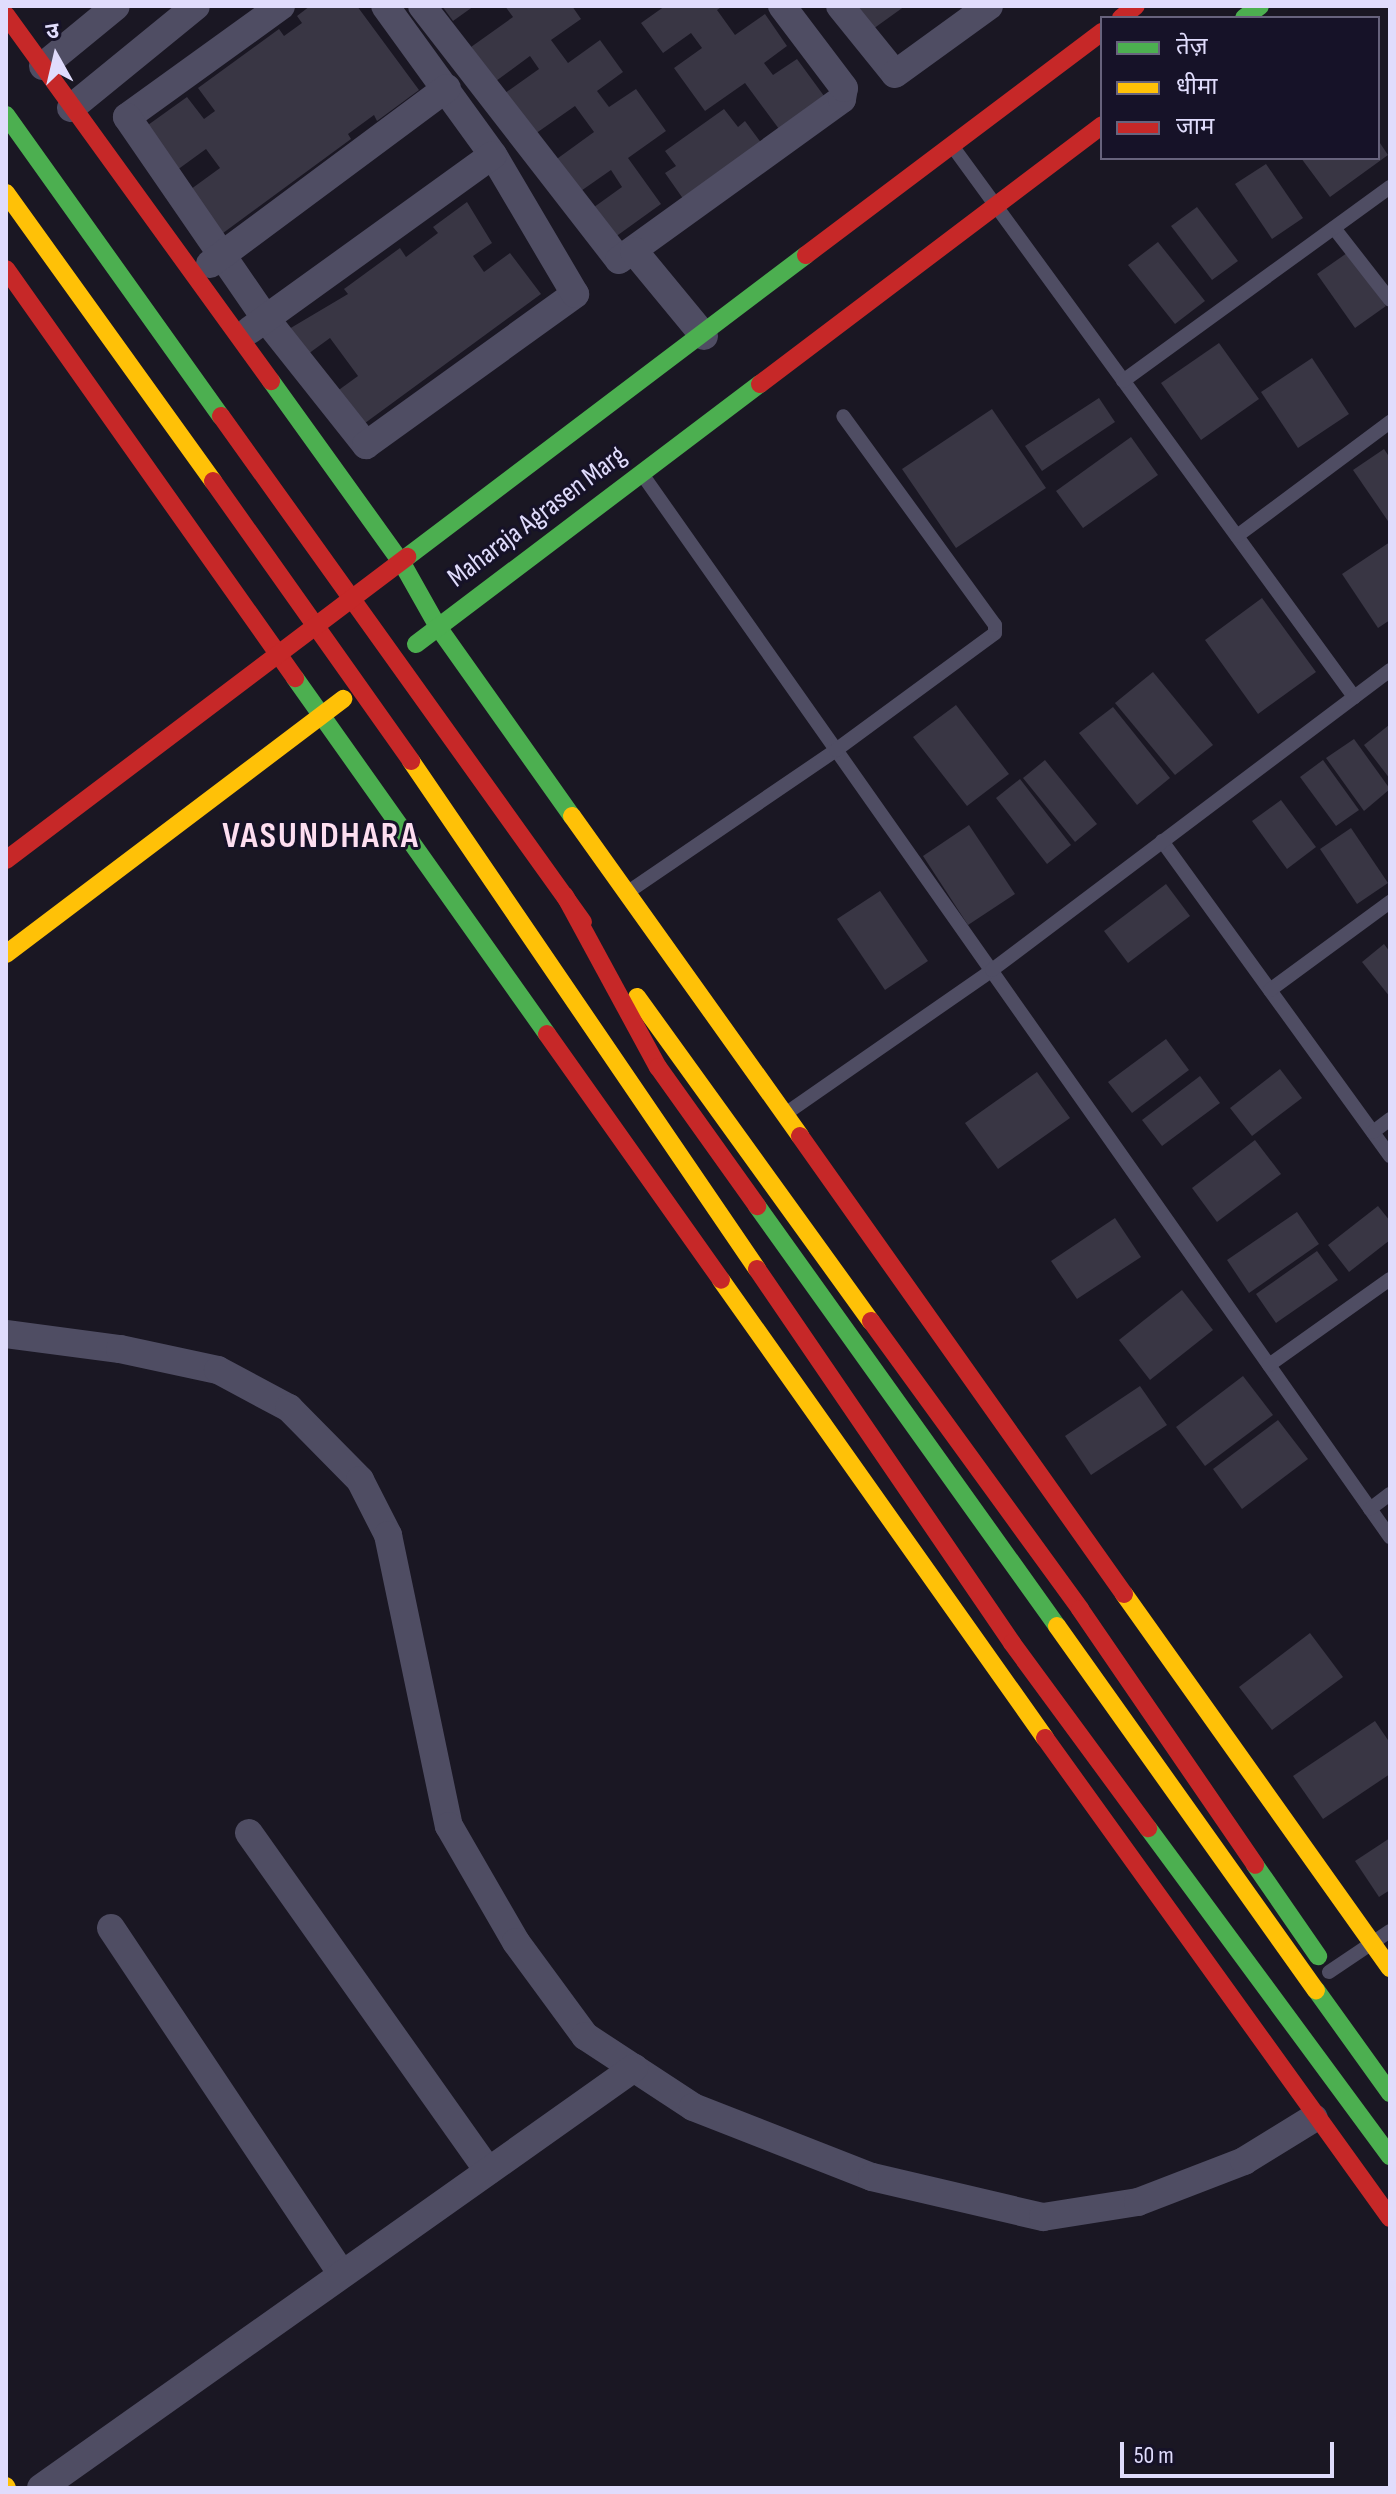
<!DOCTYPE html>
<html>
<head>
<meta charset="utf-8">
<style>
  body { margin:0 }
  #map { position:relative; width:1396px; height:2494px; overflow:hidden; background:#1a1723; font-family:"Sofia Sans Condensed","Noto Sans Devanagari",sans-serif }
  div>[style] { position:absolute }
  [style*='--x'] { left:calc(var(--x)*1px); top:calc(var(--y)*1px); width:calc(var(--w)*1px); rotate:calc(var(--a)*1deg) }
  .building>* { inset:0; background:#393644 }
  .lane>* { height:14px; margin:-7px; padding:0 7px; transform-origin:7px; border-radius:7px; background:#4f4d63 }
  .street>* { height:28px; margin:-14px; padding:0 14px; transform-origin:14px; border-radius:14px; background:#4f4d63 }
  .fast>* { height:18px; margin:-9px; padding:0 9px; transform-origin:9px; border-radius:9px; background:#4caf50 }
  .slow>* { height:18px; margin:-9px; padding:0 9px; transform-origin:9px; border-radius:9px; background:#ffc107 }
  .jam>* { height:18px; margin:-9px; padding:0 9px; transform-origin:9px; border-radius:9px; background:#c62828 }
  span { translate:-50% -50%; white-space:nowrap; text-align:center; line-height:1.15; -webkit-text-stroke:6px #161228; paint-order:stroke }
  .street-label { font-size:28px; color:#e0dcfc }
  .district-label { font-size:36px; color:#fddef1; font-weight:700; letter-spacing:2px }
  .frame { position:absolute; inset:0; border:8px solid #e0dcfc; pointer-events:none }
  .legend { position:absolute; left:1100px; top:16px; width:280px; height:144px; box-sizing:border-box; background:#161228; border:2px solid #67637d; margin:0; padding:10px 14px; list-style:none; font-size:24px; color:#e0dcfc }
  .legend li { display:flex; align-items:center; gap:16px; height:40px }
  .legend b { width:40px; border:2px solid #67637d }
  .north { position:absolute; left:16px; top:16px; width:80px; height:80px; -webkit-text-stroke:6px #161228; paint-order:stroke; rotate:352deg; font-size:22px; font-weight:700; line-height:32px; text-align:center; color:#e0dcfc }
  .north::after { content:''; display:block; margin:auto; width:28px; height:36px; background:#e0dcfc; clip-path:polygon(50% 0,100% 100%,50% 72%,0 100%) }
  .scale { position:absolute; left:1120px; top:2442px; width:214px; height:36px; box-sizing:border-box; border:4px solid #e0dcfc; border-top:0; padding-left:10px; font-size:24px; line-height:28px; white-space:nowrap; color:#e0dcfc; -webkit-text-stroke:6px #161228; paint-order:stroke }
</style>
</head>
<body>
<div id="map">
  <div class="building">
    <div style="clip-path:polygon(310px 6px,357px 6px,419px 90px,377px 121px,374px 115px,348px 134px,351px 139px,219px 236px,187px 192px,220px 168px,206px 149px,173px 173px,141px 130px,187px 97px,204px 119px,215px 111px,198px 88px,279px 29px,284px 36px,302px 23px,297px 16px)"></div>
    <div style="clip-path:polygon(442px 6px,474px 6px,453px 21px)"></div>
    <div style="clip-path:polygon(505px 6px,572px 6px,581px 19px,551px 40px,568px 63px,600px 40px,623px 72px,597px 91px,609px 107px,636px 89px,666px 131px,628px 158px,661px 204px,611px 240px,590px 210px,622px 187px,611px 170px,578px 193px,554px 161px,594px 132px,575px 106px,535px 134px,505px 93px,539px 69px,530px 56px,496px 81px,471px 47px,513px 17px)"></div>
    <div style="clip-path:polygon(665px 6px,723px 6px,717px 10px,735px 35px,765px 14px,787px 46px,764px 63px,773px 75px,797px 59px,827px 100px,782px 133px,745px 83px,705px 111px,674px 68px,702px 48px,691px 33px,663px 53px,641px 23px)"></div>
    <div style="clip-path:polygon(856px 6px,905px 6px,873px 29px)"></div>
    <div style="clip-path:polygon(724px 109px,738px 127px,745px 121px,762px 144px,684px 200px,665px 173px,676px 166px,665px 151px)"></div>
    <div style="clip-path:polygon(1378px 140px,1388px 155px,1330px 197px,1301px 158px,1378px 158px)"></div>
    <div style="clip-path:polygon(1266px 164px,1303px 218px,1272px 239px,1235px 184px)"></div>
    <div style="clip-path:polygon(467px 202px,492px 243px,473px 256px,484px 272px,510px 253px,541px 294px,361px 426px,336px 392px,358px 376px,330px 338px,308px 354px,289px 329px,348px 294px,344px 289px,400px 248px,406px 257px,438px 233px,433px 227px)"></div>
    <div style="clip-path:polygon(1197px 207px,1238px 261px,1212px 280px,1171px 226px)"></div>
    <div style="clip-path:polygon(1158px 242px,1205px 301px,1175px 324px,1128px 265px)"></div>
    <div style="clip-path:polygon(1347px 253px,1386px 306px,1355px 328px,1317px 274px)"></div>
    <div style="clip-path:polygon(1219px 343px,1259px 399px,1201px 440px,1161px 383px)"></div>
    <div style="clip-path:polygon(1312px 358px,1349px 414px,1298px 448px,1261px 392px)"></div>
    <div style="clip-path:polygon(1099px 398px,1115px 422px,1042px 471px,1025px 446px)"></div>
    <div style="clip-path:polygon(992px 409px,1046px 488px,956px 548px,902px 469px)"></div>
    <div style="clip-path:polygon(1131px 437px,1158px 475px,1083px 528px,1056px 491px)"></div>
    <div style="clip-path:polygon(1384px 449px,1390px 458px,1390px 524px,1353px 470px)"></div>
    <div style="clip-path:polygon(1390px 542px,1390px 620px,1378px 628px,1342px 574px)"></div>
    <div style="clip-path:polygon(1262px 598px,1316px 672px,1258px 714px,1205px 640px)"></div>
    <div style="clip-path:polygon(1153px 672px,1213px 745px,1175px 775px,1115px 703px)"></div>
    <div style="clip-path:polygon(956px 705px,1009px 774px,967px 806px,913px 737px)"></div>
    <div style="clip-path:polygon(1113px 707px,1170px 778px,1137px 805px,1079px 733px)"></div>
    <div style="clip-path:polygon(1389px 725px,1390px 727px,1390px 779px,1364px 745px)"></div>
    <div style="clip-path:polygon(1354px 739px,1390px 789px,1364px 811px,1326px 758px)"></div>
    <div style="clip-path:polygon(1045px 760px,1097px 824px,1075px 842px,1023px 778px)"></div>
    <div style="clip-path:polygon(1323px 760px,1359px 810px,1336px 826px,1300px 777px)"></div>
    <div style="clip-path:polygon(1020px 779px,1071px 845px,1047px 864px,996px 798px)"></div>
    <div style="clip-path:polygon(1281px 800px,1316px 847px,1287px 869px,1252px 821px)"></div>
    <div style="clip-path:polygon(969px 825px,1015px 894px,968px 925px,923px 856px)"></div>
    <div style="clip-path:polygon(1351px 828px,1388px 883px,1357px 904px,1320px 849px)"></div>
    <div style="clip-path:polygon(1166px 884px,1190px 916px,1128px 963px,1104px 931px)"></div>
    <div style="clip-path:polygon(880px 891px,928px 961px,885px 990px,837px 919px)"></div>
    <div style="clip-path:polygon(1384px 944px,1390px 952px,1390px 997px,1362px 962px)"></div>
    <div style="clip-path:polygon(1166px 1039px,1189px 1070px,1132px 1113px,1108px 1082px)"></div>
    <div style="clip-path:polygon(1280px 1069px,1302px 1098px,1252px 1136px,1230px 1108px)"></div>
    <div style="clip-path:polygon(1037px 1072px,1070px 1118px,998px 1169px,965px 1123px)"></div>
    <div style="clip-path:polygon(1200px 1076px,1220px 1103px,1162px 1146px,1142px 1120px)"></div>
    <div style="clip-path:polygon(1255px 1140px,1281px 1174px,1217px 1222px,1192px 1188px)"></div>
    <div style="clip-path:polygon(1378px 1206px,1390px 1221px,1390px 1240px,1349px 1272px,1328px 1245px)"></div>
    <div style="clip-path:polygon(1297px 1212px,1319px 1244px,1249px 1293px,1227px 1260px)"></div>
    <div style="clip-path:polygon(1115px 1218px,1141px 1257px,1077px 1299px,1051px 1261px)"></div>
    <div style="clip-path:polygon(1317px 1251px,1338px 1280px,1276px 1323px,1256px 1294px)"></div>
    <div style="clip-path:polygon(1182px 1290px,1213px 1330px,1150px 1380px,1119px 1340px)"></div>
    <div style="clip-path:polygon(1243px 1376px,1273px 1415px,1205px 1466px,1176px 1427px)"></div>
    <div style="clip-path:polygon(1140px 1386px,1167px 1425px,1091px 1475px,1065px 1436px)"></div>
    <div style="clip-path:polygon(1278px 1420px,1308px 1459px,1242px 1509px,1213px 1469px)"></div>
    <div style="clip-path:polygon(1310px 1633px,1343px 1677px,1272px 1730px,1239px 1687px)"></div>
    <div style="clip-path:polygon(1375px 1721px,1390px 1743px,1390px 1774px,1323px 1819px,1293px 1776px)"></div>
    <div style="clip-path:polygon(1390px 1838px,1390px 1890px,1379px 1897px,1355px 1861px)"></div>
  </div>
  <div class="lane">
    <div style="--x:953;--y:147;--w:681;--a:53.9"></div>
    <div style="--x:1334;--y:228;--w:91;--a:52.1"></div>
    <div style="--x:1123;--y:381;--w:330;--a:-36"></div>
    <div style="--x:642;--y:474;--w:1300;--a:54.87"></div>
    <div style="--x:1237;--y:536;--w:191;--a:-36.7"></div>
    <div style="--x:1162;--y:841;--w:389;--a:54.1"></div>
    <div style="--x:628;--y:892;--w:252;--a:-34.3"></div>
    <div style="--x:836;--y:750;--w:197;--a:-36.3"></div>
    <div style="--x:995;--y:633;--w:8;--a:-90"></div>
    <div style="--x:995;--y:625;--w:258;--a:-126"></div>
    <div style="--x:1270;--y:990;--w:149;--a:-36.3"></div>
    <div style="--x:788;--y:1112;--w:249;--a:-34.8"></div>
    <div style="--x:992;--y:970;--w:498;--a:-37"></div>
    <div style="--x:1373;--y:1132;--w:21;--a:-37"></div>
    <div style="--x:1269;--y:1365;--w:148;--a:-35.4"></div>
    <div style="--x:1370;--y:1509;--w:25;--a:-37"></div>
    <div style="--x:1329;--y:1972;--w:73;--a:-33.9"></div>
  </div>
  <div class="street">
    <div style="--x:281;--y:6;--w:190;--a:144.2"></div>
    <div style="--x:127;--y:117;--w:245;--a:55.5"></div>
    <div style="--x:266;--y:319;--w:161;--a:51.6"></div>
    <div style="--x:366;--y:445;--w:258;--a:-35.8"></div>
    <div style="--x:575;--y:294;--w:161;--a:-120.5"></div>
    <div style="--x:493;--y:155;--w:184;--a:-125.9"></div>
    <div style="--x:422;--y:6;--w:321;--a:52.2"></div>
    <div style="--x:619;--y:260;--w:275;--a:-35.8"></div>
    <div style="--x:842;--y:99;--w:11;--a:-80"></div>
    <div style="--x:844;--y:88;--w:103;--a:-127.1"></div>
    <div style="--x:840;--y:6;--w:87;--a:51"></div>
    <div style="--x:895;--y:74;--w:116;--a:-35.9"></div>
    <div style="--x:43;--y:66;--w:94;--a:-39.4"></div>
    <div style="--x:71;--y:108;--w:161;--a:-39.2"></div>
    <div style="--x:634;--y:251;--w:110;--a:50.5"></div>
    <div style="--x:210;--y:264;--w:295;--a:-36.6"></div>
    <div style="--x:250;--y:330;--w:299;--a:-35.8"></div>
    <div style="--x:6;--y:1334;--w:115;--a:7.5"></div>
    <div style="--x:120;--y:1349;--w:100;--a:12.1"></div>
    <div style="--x:218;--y:1370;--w:81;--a:28.2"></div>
    <div style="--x:289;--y:1408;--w:101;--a:45.4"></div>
    <div style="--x:360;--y:1480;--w:62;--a:63"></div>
    <div style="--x:388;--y:1535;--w:297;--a:78.2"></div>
    <div style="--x:449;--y:1826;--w:134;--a:60"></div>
    <div style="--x:516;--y:1942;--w:117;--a:53.7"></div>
    <div style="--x:585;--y:2036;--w:129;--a:33.3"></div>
    <div style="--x:693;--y:2107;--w:192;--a:21.4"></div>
    <div style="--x:872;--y:2177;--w:176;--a:13.2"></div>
    <div style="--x:1043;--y:2217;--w:96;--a:-9"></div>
    <div style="--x:1138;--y:2202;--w:114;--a:-21.1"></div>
    <div style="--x:1244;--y:2161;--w:82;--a:-31.6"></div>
    <div style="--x:249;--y:1833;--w:414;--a:54.7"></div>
    <div style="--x:111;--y:1928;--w:416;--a:56.3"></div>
    <div style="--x:41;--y:2488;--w:727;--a:-35.31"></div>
  </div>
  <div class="fast">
    <div style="--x:1244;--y:18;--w:20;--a:-37"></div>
    <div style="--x:6;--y:115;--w:370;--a:54.5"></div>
    <div style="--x:271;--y:381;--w:224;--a:54.3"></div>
    <div style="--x:402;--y:563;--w:73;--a:60.6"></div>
    <div style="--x:438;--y:627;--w:232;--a:54.7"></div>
    <div style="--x:407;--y:557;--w:500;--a:-37.12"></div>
    <div style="--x:416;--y:644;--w:431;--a:-37.1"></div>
    <div style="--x:295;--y:678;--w:436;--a:54.7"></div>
    <div style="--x:757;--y:1206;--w:516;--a:54.46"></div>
    <div style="--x:1148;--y:1828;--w:408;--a:53.6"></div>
    <div style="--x:1255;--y:1865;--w:111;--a:55.3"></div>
    <div style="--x:1316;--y:1990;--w:127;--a:54.3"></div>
  </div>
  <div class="slow">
    <div style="--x:6;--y:193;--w:355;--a:54.3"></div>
    <div style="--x:411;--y:761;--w:615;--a:55.74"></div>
    <div style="--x:572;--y:816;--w:393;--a:54.5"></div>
    <div style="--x:6;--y:954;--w:423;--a:-37.1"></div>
    <div style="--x:637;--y:997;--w:400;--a:54.2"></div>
    <div style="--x:721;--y:1280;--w:561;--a:54.72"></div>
    <div style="--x:1124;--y:1594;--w:459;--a:54.6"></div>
    <div style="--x:1057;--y:1626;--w:447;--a:54.6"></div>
    <div style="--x:6;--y:2486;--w:2;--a:63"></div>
  </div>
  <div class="jam">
    <div style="--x:6;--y:15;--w:452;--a:54.1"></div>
    <div style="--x:1121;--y:18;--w:19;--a:-39"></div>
    <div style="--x:806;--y:255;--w:371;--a:-37"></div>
    <div style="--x:6;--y:269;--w:501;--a:54.75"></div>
    <div style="--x:760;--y:384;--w:429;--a:-37.1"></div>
    <div style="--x:221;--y:416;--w:622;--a:54.42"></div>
    <div style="--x:213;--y:481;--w:343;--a:54.7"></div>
    <div style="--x:6;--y:860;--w:503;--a:-37.08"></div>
    <div style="--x:565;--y:896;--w:195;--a:61.5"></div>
    <div style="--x:658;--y:1067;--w:171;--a:54.5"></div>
    <div style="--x:547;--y:1034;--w:301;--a:54.7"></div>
    <div style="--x:800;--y:1136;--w:561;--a:54.72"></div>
    <div style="--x:757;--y:1269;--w:453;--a:55.7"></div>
    <div style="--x:1012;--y:1643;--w:230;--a:53.7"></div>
    <div style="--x:871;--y:1321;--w:356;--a:54"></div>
    <div style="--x:1080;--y:1609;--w:310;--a:55.6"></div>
    <div style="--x:1045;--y:1738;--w:591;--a:54.29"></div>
  </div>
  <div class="street-label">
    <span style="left:537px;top:517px;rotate:-37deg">Maharaja Agrasen Marg</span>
  </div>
  <div class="district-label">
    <span style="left:321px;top:837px">VASUNDHARA</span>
  </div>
  <div class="frame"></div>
  <ul class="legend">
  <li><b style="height:10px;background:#4caf50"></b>तेज़</li>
  <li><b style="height:10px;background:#ffc107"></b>धीमा</li>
  <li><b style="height:10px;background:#c62828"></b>जाम</li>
  </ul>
  <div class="north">उ</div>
  <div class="scale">50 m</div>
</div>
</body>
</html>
